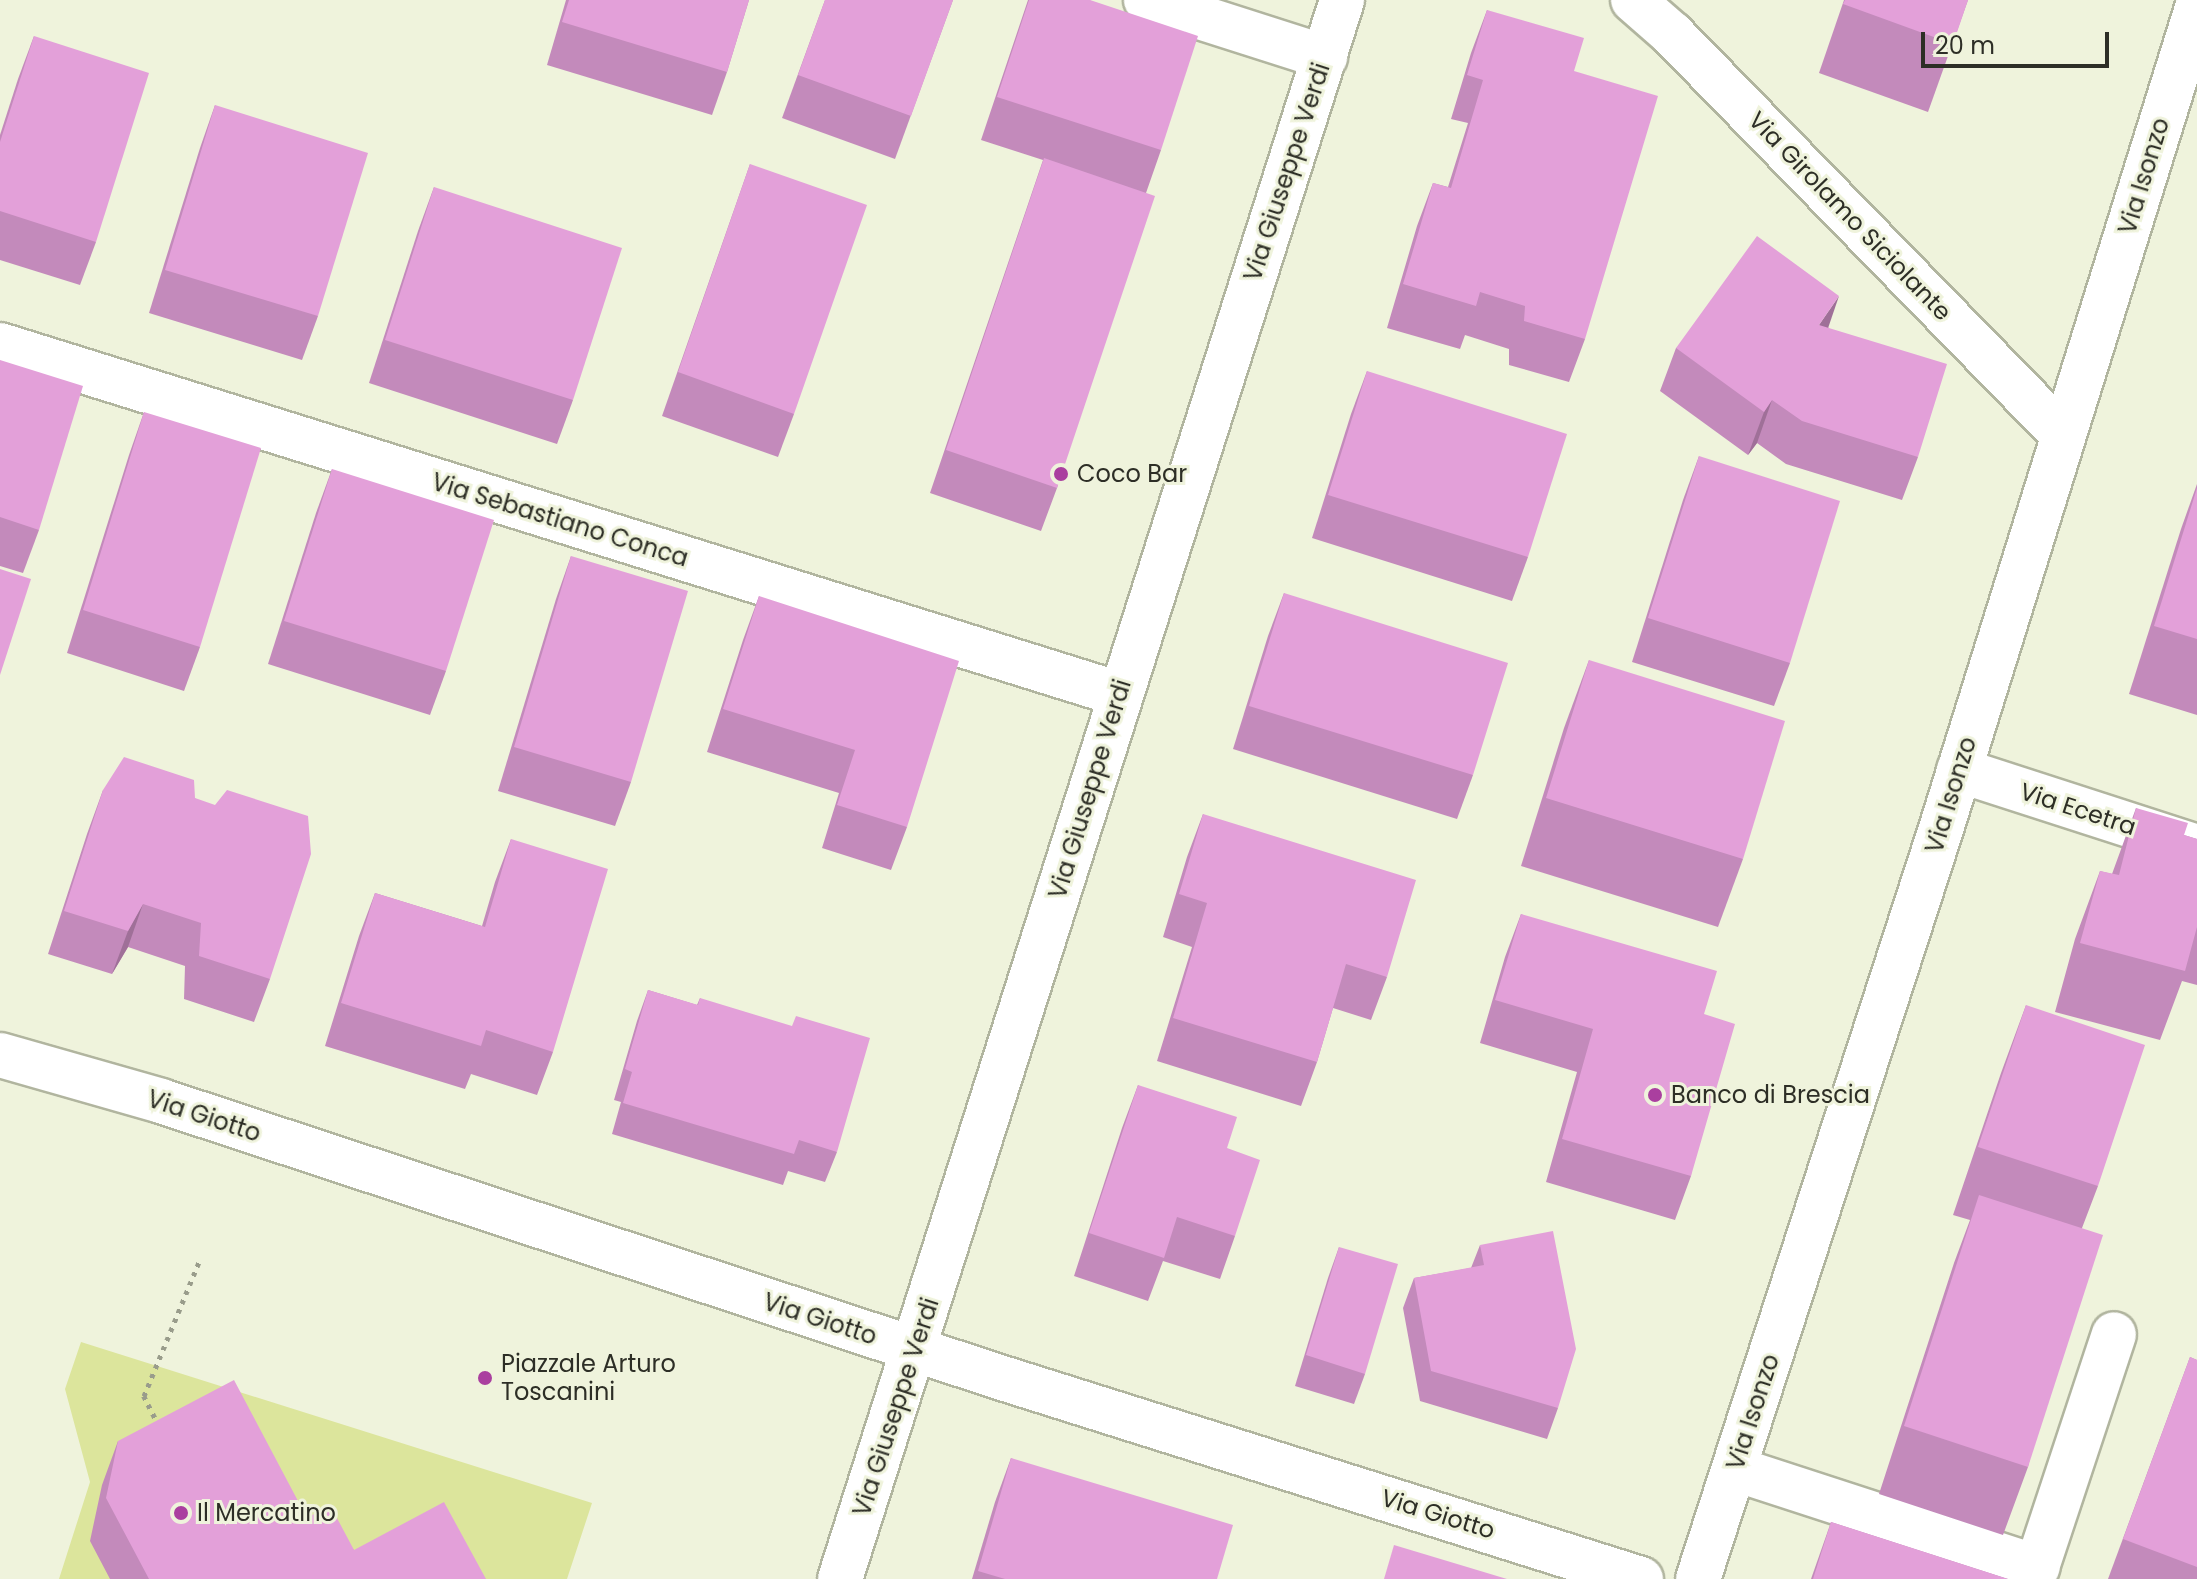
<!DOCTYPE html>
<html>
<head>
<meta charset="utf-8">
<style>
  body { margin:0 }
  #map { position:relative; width:2197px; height:1579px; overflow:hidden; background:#eff3dc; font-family:Poppins,sans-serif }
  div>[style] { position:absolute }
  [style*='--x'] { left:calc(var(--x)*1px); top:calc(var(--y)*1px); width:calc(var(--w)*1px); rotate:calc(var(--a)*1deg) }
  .green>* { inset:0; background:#dce59c }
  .path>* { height:5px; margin-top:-2.5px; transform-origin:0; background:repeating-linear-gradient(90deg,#999c8b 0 4px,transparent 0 10px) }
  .roads { filter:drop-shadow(2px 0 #b1b59f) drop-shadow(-2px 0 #b1b59f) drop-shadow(0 2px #b1b59f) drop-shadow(0 -2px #b1b59f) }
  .minor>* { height:44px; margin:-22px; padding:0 22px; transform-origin:22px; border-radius:22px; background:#fff }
  .major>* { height:44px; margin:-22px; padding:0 22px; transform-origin:22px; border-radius:22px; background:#fff }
  .wall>* { inset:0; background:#c38abb }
  .shaded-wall>* { inset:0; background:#9f7098 }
  .building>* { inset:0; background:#e3a0d9 }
  .dots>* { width:22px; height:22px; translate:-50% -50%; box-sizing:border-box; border:4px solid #eff3dc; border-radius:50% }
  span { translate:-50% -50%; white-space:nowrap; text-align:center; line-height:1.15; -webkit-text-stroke:6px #eff3dc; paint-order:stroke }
  .street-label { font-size:24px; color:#2d2e26 }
  .poi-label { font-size:24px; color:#2d2e26 }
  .left { translate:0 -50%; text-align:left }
  .scale { position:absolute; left:1921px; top:32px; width:188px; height:36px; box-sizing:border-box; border:4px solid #2d2e26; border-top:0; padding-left:10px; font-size:24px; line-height:28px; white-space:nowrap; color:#2d2e26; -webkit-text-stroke:6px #eff3dc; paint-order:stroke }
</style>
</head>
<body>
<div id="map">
  <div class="green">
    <div style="clip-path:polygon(81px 1342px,592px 1503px,567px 1579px,59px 1579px,90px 1482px,65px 1389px)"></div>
  </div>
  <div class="path">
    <div style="--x:159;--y:1426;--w:34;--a:-117"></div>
    <div style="--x:144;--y:1396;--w:145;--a:-67.7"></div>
  </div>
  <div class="roads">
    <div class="minor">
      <div style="--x:1146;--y:0;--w:188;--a:17.7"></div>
      <div style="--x:1633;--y:0;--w:52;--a:41.1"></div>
      <div style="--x:1672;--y:34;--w:560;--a:45.72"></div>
      <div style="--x:0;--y:345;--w:1172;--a:17.32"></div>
      <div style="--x:1959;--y:770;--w:250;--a:17.9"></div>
      <div style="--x:0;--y:1055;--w:167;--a:15.9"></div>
      <div style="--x:161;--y:1101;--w:882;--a:18.23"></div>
      <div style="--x:999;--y:1377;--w:673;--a:17.47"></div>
      <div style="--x:1735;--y:1469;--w:318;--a:18"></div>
      <div style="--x:2037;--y:1567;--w:245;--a:-71.7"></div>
      <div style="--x:840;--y:1579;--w:1657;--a:-72.36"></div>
    </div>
    <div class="major">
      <div style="--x:1698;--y:1579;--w:788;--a:-72.05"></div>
      <div style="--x:1941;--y:829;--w:860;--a:-72.68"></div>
    </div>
  </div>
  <div class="wall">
    <div style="clip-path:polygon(566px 0,749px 0,727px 72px,712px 115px,547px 65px)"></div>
    <div style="clip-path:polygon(825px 0,953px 0,895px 159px,782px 118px)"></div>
    <div style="clip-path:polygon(1028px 0,1090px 0,1161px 150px,1146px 193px,1057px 488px,1041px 531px,930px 493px,1043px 160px,981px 140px)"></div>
    <div style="clip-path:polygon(1844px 0,1968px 0,1928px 112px,1819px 73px)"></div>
    <div style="clip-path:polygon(1487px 10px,1574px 71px,1585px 339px,1569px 382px,1509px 365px,1509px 349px,1465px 335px,1460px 349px,1387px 328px,1417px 226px,1433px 183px,1448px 187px,1468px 123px,1451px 119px,1471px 53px)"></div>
    <div style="clip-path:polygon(34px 36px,96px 242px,80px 285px,0 260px,0 135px,18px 79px)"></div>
    <div style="clip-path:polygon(215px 105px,318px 316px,302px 360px,149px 313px,200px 148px)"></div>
    <div style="clip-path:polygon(750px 164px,794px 414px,778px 457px,662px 416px)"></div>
    <div style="clip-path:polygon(434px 187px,573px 400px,557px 444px,369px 383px,418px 231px)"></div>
    <div style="clip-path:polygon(1828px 327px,1918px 457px,1902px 500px,1786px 464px,1757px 443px,1748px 455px,1660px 391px,1676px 348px)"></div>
    <div style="clip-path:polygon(0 360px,39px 530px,23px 573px,0 566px)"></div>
    <div style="clip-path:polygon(1367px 371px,1528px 557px,1512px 601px,1312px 538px,1351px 414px)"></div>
    <div style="clip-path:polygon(144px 412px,200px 647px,184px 691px,67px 653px,129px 455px)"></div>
    <div style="clip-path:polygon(1699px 456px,1790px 663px,1774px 706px,1632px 662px,1683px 500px)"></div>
    <div style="clip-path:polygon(332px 469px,446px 671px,430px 715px,268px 664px,316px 513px)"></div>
    <div style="clip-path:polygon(2197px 484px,2197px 715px,2129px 694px,2181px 529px)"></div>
    <div style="clip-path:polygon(571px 556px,631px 782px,615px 826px,498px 791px,556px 599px)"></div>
    <div style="clip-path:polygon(1284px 593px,1473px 775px,1457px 819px,1233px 749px,1268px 636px)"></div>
    <div style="clip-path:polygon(759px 596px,907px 827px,891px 870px,822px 848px,839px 793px,707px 752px,743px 640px)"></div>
    <div style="clip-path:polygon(1589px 660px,1743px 859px,1718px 927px,1521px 866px,1564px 728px)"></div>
    <div style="clip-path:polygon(103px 790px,195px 798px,270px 979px,254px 1022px,184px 999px,185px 966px,128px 947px,112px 974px,48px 954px,87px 834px)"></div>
    <div style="clip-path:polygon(2136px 808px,2184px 835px,2197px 839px,2197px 985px,2182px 981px,2160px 1040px,2055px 1012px,2075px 939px,2100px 871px,2112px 874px)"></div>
    <div style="clip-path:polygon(1203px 814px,1387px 977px,1371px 1020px,1333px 1008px,1317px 1062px,1301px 1106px,1157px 1061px,1192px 947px,1163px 937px,1187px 857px)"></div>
    <div style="clip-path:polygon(511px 839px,553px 1052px,537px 1095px,471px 1074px,465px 1089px,325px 1046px,359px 936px,375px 893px,482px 926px,495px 882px)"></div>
    <div style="clip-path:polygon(1521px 914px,1704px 1014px,1691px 1176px,1675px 1220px,1546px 1182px,1577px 1072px,1480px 1043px,1505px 957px)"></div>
    <div style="clip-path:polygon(648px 990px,697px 1005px,700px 998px,837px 1152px,825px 1182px,788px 1171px,783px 1185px,612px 1134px,621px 1102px,614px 1100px,637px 1021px)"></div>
    <div style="clip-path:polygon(2026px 1005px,2098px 1186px,2082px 1228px,2028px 1467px,2003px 1535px,1879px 1494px,1954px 1263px,1970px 1220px,1953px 1215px,2001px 1073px)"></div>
    <div style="clip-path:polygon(1138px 1085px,1227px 1148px,1235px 1236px,1220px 1279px,1163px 1261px,1148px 1301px,1074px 1276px,1122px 1128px)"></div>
    <div style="clip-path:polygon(1480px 1245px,1558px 1408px,1547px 1439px,1420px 1401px,1403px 1308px,1414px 1278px,1471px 1268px)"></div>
    <div style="clip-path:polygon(1339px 1247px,1365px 1374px,1354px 1404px,1295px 1386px,1328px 1278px)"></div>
    <div style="clip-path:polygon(2190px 1357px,2197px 1360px,2197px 1579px,2108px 1579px)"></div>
    <div style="clip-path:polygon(118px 1441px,307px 1518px,354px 1550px,486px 1579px,110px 1579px,90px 1541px,102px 1485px)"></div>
    <div style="clip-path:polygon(1011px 1458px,1217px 1579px,972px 1579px,995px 1502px)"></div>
    <div style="clip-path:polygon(1831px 1522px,2008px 1579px,1811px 1579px)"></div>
  </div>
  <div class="shaded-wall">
    <div style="clip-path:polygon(1839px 296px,1824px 340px,1819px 325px)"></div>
    <div style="clip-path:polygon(1772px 400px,1757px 443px,1748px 455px,1764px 412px)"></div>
    <div style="clip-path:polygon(143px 904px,128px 947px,112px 974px,128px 931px)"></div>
  </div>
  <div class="building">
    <div style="clip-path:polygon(569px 0,749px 0,727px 72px,562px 22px)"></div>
    <div style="clip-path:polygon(825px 0,953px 0,911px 116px,798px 75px)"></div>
    <div style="clip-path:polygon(1029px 0,1090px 0,1198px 36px,1161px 150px,997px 97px)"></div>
    <div style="clip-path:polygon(1845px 0,1968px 0,1953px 44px,1843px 4px)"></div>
    <div style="clip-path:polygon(1487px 10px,1584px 38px,1574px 71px,1658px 96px,1585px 339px,1524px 321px,1525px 306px,1480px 292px,1476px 306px,1403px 284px,1433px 183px,1451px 188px,1483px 80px,1467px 75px)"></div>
    <div style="clip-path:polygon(34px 36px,149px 73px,96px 242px,0 211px,0 142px)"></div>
    <div style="clip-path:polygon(215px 105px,368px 153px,318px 316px,165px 270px)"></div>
    <div style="clip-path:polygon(1044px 158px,1155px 196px,1057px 488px,946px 450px)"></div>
    <div style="clip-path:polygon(750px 164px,867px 205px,794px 414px,678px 372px)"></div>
    <div style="clip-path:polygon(434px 187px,622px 248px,573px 400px,385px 340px)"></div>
    <div style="clip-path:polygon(1757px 236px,1839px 296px,1819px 325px,1947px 364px,1918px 457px,1802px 421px,1772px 400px,1764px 412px,1676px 348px)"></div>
    <div style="clip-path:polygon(0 360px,83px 386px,39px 530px,0 517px)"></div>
    <div style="clip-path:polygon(1367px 371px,1567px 434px,1528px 557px,1328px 495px)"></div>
    <div style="clip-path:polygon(144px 412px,261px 448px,200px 647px,83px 610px)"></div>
    <div style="clip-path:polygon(1699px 456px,1840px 501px,1790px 663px,1648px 618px)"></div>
    <div style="clip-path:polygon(332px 469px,494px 520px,446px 671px,284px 621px)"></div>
    <div style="clip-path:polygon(2197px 488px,2197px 639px,2154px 626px)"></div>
    <div style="clip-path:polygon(571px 556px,688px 591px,631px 782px,514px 747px)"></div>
    <div style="clip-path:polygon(0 569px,31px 579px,0 675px)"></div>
    <div style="clip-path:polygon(1284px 593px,1508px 663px,1473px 775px,1249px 706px)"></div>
    <div style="clip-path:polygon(759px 596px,959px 661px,907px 827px,837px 805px,855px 750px,723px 709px)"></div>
    <div style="clip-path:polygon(1589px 660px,1785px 721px,1743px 859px,1546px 798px)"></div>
    <div style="clip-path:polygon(124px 757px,194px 780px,195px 798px,215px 805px,227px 790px,308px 816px,311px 854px,270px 979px,199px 956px,201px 923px,143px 904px,128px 931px,64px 911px,103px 790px)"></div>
    <div style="clip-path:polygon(2136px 808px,2188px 823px,2184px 835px,2197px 839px,2197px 927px,2185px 971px,2080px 943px,2100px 871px,2119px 875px)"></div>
    <div style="clip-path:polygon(1203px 814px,1416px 880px,1387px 977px,1346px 964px,1317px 1062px,1173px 1018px,1207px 903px,1179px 894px)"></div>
    <div style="clip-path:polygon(511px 839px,608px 869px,553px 1052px,486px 1030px,481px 1046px,341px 1003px,375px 893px,485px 927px)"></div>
    <div style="clip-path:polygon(1521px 914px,1717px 971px,1704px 1014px,1735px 1024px,1691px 1176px,1562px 1139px,1593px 1029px,1495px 1000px)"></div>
    <div style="clip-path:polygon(648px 990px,698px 1005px,700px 998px,792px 1026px,796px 1016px,870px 1038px,837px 1152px,799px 1140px,794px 1154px,623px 1103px,632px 1072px,625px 1069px)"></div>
    <div style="clip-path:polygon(2026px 1005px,2145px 1045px,2098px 1186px,1978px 1147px)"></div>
    <div style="clip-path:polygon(1138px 1085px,1237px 1117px,1227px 1148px,1260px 1160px,1235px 1236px,1177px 1217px,1164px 1258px,1089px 1233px)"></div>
    <div style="clip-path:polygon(1979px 1195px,2103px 1235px,2028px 1467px,1904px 1426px)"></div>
    <div style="clip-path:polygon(1553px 1231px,1576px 1349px,1558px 1408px,1431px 1371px,1414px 1278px,1484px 1265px,1480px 1245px)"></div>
    <div style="clip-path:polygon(1339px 1247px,1398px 1264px,1365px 1374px,1306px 1355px)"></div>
    <div style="clip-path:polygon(2190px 1357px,2197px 1360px,2197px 1567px,2123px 1539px)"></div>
    <div style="clip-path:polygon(234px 1380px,307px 1518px,330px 1505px,354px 1550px,444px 1502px,486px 1579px,149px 1579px,106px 1498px,118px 1441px)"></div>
    <div style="clip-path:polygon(1011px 1458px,1233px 1525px,1217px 1579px,1005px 1579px,978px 1571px)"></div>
    <div style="clip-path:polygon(1831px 1522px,2008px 1579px,1813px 1579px)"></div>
    <div style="clip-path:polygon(1394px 1545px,1507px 1579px,1384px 1579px)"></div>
  </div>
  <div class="dots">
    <div style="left:1061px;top:474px;background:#aa3f9f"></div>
    <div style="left:1655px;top:1095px;background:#aa3f9f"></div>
    <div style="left:485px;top:1378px;background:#aa3f9f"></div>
    <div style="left:181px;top:1513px;background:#aa3f9f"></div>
  </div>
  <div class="street-label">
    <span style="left:1287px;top:172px;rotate:-72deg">Via Giuseppe Verdi</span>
    <span style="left:2144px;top:176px;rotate:-73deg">Via Isonzo</span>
    <span style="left:1850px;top:216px;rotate:46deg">Via Girolamo Siciolante</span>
    <span style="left:560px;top:520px;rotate:17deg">Via Sebastiano Conca</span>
    <span style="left:1090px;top:789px;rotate:-73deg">Via Giuseppe Verdi</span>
    <span style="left:1951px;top:795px;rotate:-73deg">Via Isonzo</span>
    <span style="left:2078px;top:809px;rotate:18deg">Via Ecetra</span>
    <span style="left:204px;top:1116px;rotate:18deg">Via Giotto</span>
    <span style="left:820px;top:1319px;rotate:18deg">Via Giotto</span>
    <span style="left:896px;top:1407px;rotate:-72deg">Via Giuseppe Verdi</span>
    <span style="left:1753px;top:1412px;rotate:-72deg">Via Isonzo</span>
    <span style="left:1438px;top:1514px;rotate:17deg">Via Giotto</span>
  </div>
  <div class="poi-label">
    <span class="left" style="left:1077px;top:474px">Coco Bar</span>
    <span class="left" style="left:1671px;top:1095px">Banco di Brescia</span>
    <span class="left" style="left:501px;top:1378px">Piazzale Arturo<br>Toscanini</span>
    <span class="left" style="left:197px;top:1513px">Il Mercatino</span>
  </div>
  <div class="scale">20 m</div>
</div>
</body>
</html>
